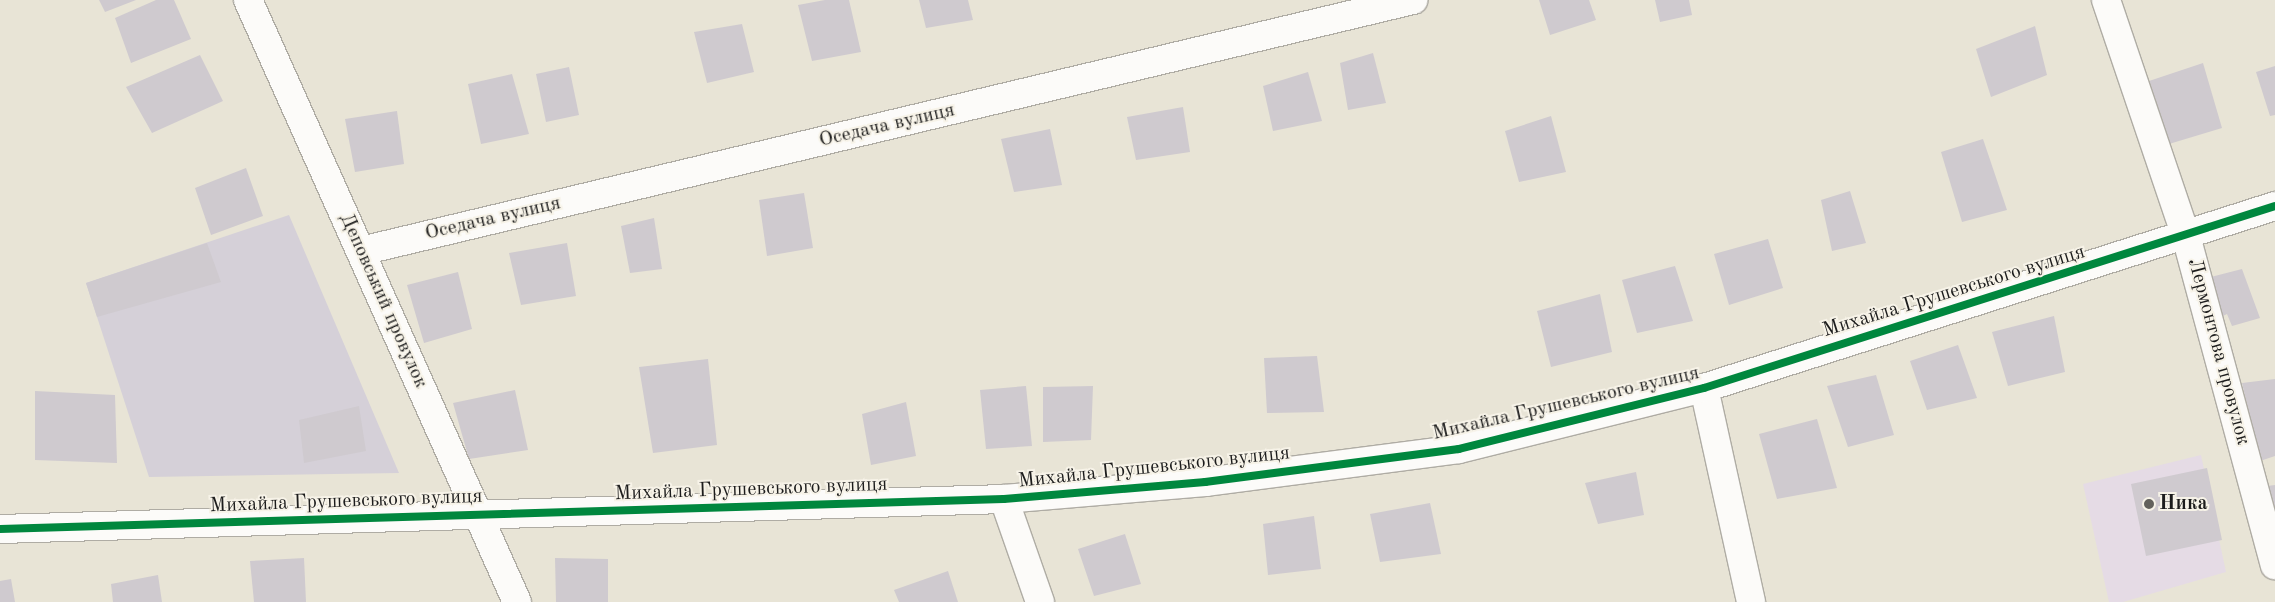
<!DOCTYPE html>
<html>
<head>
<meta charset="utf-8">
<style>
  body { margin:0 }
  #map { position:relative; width:2275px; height:602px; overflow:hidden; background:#e8e4d6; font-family:"Old Standard TT",serif }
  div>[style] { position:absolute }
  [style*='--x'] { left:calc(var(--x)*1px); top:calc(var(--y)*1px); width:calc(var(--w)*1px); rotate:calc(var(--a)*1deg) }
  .built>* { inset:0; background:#e5dbe5 }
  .industrial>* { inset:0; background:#d5d0d8 }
  .building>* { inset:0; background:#cfcacf }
  .roads { filter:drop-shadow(1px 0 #afaca4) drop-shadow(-1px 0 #afaca4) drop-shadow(0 1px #afaca4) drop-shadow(0 -1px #afaca4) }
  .minor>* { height:28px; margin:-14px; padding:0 14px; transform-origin:14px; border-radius:14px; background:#fcfbf9 }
  .cycleway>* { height:8px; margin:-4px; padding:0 4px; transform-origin:4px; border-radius:4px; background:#00873e }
  .dots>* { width:14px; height:14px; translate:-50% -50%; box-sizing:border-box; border:2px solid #f7f3e8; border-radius:50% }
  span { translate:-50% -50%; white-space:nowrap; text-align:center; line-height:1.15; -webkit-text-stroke:4px #f7f3e8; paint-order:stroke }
  .street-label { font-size:20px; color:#1c1c1c }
  .poi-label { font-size:20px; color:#1c1c1c; font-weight:700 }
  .left { translate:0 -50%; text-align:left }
</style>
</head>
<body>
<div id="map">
  <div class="built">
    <div style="clip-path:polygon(2201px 455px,2226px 572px,2123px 602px,2109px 602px,2083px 484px)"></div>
  </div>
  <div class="industrial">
    <div style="clip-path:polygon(289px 215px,399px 473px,149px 477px,86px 283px)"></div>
  </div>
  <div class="building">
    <div style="clip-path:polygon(99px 0,136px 0,105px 12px)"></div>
    <div style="clip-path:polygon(156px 0,174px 0,191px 39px,131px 63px,115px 18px)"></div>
    <div style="clip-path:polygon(825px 0,849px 0,861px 52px,812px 61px,798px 5px)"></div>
    <div style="clip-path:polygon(919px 0,968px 0,973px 20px,926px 28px)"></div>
    <div style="clip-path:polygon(1539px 0,1589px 0,1596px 20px,1550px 35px)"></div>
    <div style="clip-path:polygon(1655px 0,1689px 0,1692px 15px,1660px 22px)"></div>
    <div style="clip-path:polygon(742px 24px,754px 72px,707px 83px,694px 32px)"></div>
    <div style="clip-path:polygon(2035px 26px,2047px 75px,1991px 97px,1976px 49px)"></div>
    <div style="clip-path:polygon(1373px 53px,1386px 103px,1348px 110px,1340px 63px)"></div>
    <div style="clip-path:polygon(200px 55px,223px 101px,152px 133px,126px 87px)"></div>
    <div style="clip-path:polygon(2203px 63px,2222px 128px,2169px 144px,2149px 81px)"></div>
    <div style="clip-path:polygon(2275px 66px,2275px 115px,2270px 116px,2256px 72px)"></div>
    <div style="clip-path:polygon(569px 67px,579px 115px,546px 122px,536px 74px)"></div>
    <div style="clip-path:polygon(1308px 72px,1322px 121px,1273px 131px,1263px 86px)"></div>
    <div style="clip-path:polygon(512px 74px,529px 134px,481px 144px,468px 84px)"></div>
    <div style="clip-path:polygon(1183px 107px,1190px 152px,1136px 160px,1127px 117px)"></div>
    <div style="clip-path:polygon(397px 111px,404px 164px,355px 172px,345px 119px)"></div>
    <div style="clip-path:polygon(1551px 116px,1566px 172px,1519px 182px,1505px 131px)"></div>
    <div style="clip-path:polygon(1050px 129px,1062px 185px,1014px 192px,1001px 139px)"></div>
    <div style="clip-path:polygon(1983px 139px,2007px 210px,1962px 222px,1941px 152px)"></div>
    <div style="clip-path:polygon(246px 168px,263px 216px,211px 235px,195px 188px)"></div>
    <div style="clip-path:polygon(1850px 191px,1866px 243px,1832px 251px,1821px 200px)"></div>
    <div style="clip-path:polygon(804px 193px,813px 248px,767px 256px,759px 200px)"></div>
    <div style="clip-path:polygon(654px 218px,662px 269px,630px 273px,621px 226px)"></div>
    <div style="clip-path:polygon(1768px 239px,1783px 288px,1729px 305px,1714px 254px)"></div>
    <div style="clip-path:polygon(207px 243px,221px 282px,97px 317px,86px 283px)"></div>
    <div style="clip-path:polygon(567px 243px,576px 296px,521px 305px,509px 253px)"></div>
    <div style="clip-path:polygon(1675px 266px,1693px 321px,1637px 333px,1622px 280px)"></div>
    <div style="clip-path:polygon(2242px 269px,2260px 318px,2232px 326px,2227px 314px,2219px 318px,2207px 278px)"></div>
    <div style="clip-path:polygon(458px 272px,472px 329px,424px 343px,407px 285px)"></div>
    <div style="clip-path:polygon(1600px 294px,1612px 352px,1551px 367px,1537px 311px)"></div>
    <div style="clip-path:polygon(2054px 316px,2065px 372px,2008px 386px,1992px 332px)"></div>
    <div style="clip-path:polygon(1958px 345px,1977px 398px,1927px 410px,1910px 361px)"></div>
    <div style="clip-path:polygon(1317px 356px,1324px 412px,1267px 413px,1264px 358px)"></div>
    <div style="clip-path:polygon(708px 359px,717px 445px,653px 453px,639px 367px)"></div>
    <div style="clip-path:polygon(1876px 375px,1894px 435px,1848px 447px,1827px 386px)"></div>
    <div style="clip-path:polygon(2275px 379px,2275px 456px,2260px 461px,2242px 383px)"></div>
    <div style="clip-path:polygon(1026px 386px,1032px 446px,986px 449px,980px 390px)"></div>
    <div style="clip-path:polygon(1093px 386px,1091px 440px,1043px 442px,1043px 387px)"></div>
    <div style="clip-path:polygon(515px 390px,528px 450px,469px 459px,453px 403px)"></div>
    <div style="clip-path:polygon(35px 391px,115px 395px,117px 463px,35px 460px)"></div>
    <div style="clip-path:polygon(906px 402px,916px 456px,871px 465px,862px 414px)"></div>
    <div style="clip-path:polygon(359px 406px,366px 451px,304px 463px,299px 420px)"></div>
    <div style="clip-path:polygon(1817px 419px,1837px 488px,1777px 499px,1759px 434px)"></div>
    <div style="clip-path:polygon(2207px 468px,2222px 540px,2146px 556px,2131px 484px)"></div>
    <div style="clip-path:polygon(1636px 472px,1644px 515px,1598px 524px,1585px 483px)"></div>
    <div style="clip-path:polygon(2275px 485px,2275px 514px,2267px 486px)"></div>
    <div style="clip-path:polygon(1430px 503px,1441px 554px,1380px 562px,1370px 514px)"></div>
    <div style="clip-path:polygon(1314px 516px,1321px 569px,1268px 575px,1263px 524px)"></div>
    <div style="clip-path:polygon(1125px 534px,1141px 584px,1094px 596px,1078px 549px)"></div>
    <div style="clip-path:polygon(304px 558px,306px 602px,254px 602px,250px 561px)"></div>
    <div style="clip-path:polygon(555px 558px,608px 559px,608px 602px,556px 602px)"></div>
    <div style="clip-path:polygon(948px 571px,958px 602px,899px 602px,894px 590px)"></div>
    <div style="clip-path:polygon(158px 575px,162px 602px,113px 602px,111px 584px)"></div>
    <div style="clip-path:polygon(11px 579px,15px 602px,0 602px,0 581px)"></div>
  </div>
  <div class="roads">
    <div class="minor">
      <div style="--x:248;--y:0;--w:659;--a:65.92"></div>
      <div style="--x:2106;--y:0;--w:249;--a:71.3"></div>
      <div style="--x:2186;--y:236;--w:341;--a:74.9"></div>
      <div style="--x:361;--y:251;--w:1082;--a:-13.42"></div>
      <div style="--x:1704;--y:388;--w:219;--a:77.6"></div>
      <div style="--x:1004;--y:499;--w:109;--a:70.7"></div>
      <div style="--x:0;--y:529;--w:1004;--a:-1.71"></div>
      <div style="--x:1004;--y:499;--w:202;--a:-4.8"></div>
      <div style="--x:1205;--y:482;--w:256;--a:-7.4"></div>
      <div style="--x:1459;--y:449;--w:252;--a:-14"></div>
      <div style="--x:1704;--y:388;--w:599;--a:-17.68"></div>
    </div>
  </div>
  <div class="cycleway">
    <div style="--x:0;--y:529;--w:1004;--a:-1.71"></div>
    <div style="--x:1004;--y:499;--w:202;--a:-4.8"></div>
    <div style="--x:1205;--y:482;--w:256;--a:-7.4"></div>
    <div style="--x:1459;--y:449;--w:252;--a:-14"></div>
    <div style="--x:1704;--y:388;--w:599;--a:-17.68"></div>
  </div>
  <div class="dots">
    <div style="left:2149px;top:504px;background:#63625d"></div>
  </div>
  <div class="street-label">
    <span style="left:887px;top:126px;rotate:-13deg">Оседача вулиця</span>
    <span style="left:493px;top:219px;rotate:-13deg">Оседача вулиця</span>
    <span style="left:1954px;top:292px;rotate:-17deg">Михайла Грушевського вулиця</span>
    <span style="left:383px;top:301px;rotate:66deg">Деповський провулок</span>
    <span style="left:2218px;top:352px;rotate:75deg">Лермонтова провулок</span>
    <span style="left:1566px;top:404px;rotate:-13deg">Михайла Грушевського вулиця</span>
    <span style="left:1154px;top:468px;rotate:-6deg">Михайла Грушевського вулиця</span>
    <span style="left:751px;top:490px;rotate:-2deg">Михайла Грушевського вулиця</span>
    <span style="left:346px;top:502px;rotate:-2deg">Михайла Грушевського вулиця</span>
  </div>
  <div class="poi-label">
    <span class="left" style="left:2159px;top:504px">Ника</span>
  </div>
</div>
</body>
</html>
